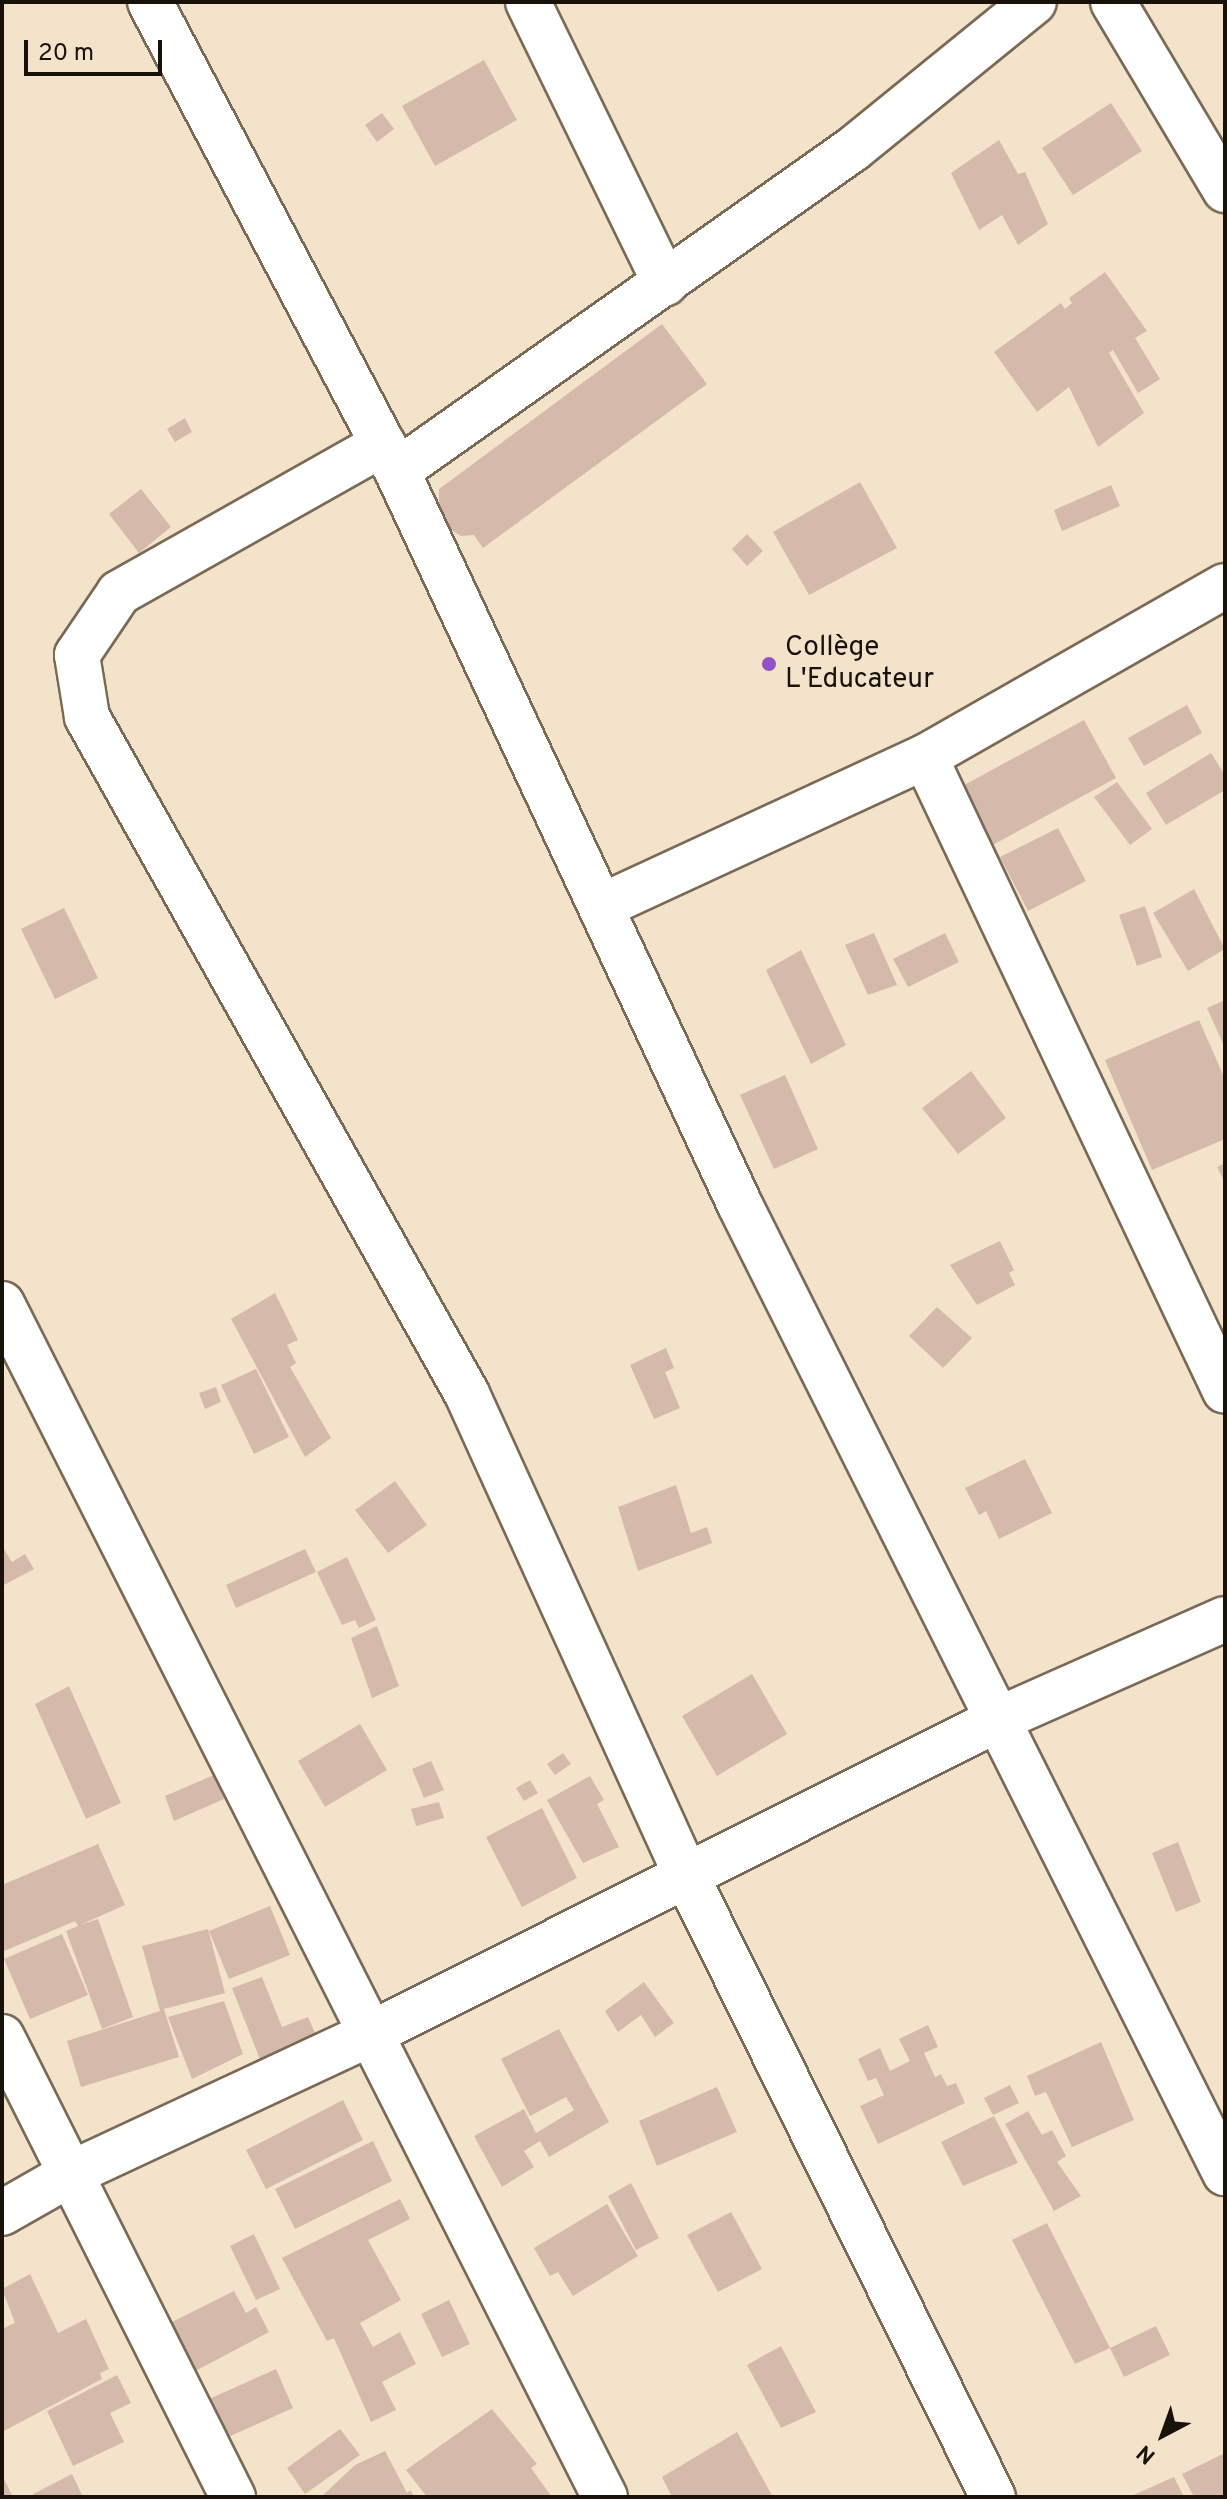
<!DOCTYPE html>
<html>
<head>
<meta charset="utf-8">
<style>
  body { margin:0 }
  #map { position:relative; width:1227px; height:2499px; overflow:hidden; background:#f4e3cb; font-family:Overpass,sans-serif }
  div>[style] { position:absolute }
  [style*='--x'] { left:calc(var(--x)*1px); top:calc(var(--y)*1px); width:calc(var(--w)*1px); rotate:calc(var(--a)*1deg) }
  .building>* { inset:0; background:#d5baac }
  .roads { filter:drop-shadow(2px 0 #796a55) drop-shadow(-2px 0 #796a55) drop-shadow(0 2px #796a55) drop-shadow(0 -2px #796a55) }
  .minor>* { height:44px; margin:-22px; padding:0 22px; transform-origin:22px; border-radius:22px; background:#fff }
  .dots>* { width:22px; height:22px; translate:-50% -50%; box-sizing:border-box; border:4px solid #f4e3cb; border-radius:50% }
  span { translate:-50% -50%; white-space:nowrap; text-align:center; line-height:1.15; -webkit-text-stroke:6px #f4e3cb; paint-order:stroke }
  .poi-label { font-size:28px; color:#18120a }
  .left { translate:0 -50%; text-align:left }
  .frame { position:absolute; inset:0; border:4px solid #18120a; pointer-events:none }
  .north { position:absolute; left:1123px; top:2395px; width:80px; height:80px; -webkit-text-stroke:6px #f4e3cb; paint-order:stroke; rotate:221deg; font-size:22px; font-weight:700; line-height:32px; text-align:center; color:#18120a }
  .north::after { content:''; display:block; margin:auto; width:28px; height:36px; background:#18120a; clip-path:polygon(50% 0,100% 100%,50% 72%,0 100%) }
  .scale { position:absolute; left:24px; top:40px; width:138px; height:36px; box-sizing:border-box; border:4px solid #18120a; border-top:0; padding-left:10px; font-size:24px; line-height:28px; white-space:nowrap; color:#18120a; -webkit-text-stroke:6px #f4e3cb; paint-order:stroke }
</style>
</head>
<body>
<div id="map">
  <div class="building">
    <div style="clip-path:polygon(484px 60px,517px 120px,435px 166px,402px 106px)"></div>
    <div style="clip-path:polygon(1111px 103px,1142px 151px,1073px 195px,1042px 148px)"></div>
    <div style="clip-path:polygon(382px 113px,394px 129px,377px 142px,365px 125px)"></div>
    <div style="clip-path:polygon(999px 140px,1018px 174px,1025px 172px,1048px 224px,1018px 245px,1002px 215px,979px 230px,951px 173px)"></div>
    <div style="clip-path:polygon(1105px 272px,1147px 331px,1135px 338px,1160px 379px,1138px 393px,1113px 350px,1109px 353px,1144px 413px,1098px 447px,1069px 387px,1037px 412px,994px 352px,1061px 303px,1065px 309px,1072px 303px,1069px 298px)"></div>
    <div style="clip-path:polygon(662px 324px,707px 384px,483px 548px,474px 535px,461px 536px,446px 527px,439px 517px,439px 489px)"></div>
    <div style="clip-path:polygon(185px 418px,192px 432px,175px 442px,167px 429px)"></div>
    <div style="clip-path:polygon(860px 482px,897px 548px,809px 595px,773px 532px)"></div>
    <div style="clip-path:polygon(1111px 485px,1120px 506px,1062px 531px,1054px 510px)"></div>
    <div style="clip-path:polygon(141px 489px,171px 527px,139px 553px,109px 514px)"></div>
    <div style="clip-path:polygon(747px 534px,763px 551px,747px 566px,732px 549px)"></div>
    <div style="clip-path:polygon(1187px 705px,1202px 733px,1144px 766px,1128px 738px)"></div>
    <div style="clip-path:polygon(1084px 720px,1116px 778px,987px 848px,955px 790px)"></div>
    <div style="clip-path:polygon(1211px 753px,1225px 775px,1225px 790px,1166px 825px,1146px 793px)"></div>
    <div style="clip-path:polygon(1117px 782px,1152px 829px,1130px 845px,1094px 797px)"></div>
    <div style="clip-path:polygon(1058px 828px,1086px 881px,1028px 911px,1000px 857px)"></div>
    <div style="clip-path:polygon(1194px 889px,1225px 949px,1188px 971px,1153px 913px)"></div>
    <div style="clip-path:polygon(1145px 906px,1162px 957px,1137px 966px,1119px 915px)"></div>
    <div style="clip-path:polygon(64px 908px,98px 978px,55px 999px,21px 929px)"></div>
    <div style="clip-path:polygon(874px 933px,897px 985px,868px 995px,845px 945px)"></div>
    <div style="clip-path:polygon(945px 933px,959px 962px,908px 987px,893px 959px)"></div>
    <div style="clip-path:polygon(801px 950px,846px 1045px,811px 1064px,766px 970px)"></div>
    <div style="clip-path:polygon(1225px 1000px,1225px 1048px,1207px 1008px)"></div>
    <div style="clip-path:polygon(1199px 1020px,1225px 1079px,1225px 1139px,1152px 1170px,1105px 1060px)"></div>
    <div style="clip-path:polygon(971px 1071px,1006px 1118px,958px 1154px,922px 1108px)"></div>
    <div style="clip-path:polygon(785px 1075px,818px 1149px,774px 1169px,740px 1095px)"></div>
    <div style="clip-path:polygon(1225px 1163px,1225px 1183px,1217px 1167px)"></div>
    <div style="clip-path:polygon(1000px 1241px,1014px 1270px,1009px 1273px,1015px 1285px,977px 1305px,950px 1265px)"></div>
    <div style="clip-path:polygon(275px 1293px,298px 1340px,287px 1345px,296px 1363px,290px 1367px,331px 1438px,305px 1457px,231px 1319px)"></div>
    <div style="clip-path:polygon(937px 1307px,972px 1338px,943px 1368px,909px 1336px)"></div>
    <div style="clip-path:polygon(666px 1348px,674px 1368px,665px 1372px,680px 1408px,654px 1419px,630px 1365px)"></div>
    <div style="clip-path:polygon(256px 1369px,289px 1437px,254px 1454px,221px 1385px)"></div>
    <div style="clip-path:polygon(216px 1387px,221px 1402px,205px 1409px,199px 1393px)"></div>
    <div style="clip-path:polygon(1025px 1459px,1052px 1513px,999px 1539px,986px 1511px,979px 1515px,965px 1488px)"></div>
    <div style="clip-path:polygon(395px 1481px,427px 1525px,388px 1553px,355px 1510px)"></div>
    <div style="clip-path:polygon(676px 1485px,691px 1533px,707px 1527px,712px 1543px,638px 1571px,618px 1507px)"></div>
    <div style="clip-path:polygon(2px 1546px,12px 1562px,25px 1554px,34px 1569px,2px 1586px)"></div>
    <div style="clip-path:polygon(305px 1549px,316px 1572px,236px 1608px,226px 1585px)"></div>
    <div style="clip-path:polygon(347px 1557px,376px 1620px,359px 1628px,355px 1620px,342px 1625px,317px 1572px)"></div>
    <div style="clip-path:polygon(377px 1626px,399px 1686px,372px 1698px,351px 1638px)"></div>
    <div style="clip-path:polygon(752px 1674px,787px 1734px,717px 1776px,682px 1716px)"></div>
    <div style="clip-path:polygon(69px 1686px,121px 1803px,86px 1819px,35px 1704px)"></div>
    <div style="clip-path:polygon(360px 1724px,387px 1770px,325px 1807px,298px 1761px)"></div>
    <div style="clip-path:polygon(563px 1753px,571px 1764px,555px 1775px,547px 1764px)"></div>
    <div style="clip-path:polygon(431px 1761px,444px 1790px,424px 1798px,412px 1769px)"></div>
    <div style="clip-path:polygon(214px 1775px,224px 1799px,174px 1821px,165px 1796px)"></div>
    <div style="clip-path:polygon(590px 1776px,604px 1800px,597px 1804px,619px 1847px,583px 1863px,547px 1800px)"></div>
    <div style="clip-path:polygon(530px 1780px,538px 1793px,524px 1801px,516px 1788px)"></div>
    <div style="clip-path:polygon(439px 1802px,444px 1818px,416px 1826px,411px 1809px)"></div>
    <div style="clip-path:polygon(542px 1808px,577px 1878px,522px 1907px,486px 1837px)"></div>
    <div style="clip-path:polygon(1178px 1842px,1201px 1902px,1176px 1912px,1152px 1853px)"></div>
    <div style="clip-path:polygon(98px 1844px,125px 1905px,80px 1925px,98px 1919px,133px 2017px,102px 2029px,66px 1931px,78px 1926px,75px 1921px,2px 1952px,2px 1885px)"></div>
    <div style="clip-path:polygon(270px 1906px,290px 1955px,229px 1979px,209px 1931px)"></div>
    <div style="clip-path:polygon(208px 1929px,225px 1993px,164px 2009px,179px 2057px,81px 2087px,67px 2041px,160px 2011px,142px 1946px)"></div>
    <div style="clip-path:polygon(62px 1934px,88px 1995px,30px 2019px,4px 1959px)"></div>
    <div style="clip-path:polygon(262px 1977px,282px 2027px,308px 2017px,318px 2040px,261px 2062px,232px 1988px)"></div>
    <div style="clip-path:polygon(644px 1982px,674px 2023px,655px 2037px,641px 2015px,618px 2032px,605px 2011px)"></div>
    <div style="clip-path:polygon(224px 2001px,243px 2054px,192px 2079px,168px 2017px)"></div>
    <div style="clip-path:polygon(928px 2025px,938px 2047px,924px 2053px,935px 2077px,941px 2074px,947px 2086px,956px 2083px,965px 2103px,878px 2144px,860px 2106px,884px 2095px,876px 2078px,868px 2081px,858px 2059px,880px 2048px,890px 2071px,910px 2061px,899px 2039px)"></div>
    <div style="clip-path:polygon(559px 2029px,609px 2122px,549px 2157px,540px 2141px,524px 2151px,534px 2167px,502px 2187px,474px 2136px,524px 2109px,536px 2133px,574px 2110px,566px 2097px,530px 2116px,501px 2059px)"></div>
    <div style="clip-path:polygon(1101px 2042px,1134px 2120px,1072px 2147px,1046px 2092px,1035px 2096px,1027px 2076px)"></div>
    <div style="clip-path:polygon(1010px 2085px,1019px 2103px,993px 2115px,984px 2098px)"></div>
    <div style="clip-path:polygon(717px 2087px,737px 2132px,657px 2166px,639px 2121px)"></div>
    <div style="clip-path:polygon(343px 2100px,363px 2140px,266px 2189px,246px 2150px)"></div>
    <div style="clip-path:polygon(1028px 2111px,1042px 2135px,1052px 2130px,1066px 2156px,1057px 2162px,1081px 2196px,1054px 2211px,1005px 2124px)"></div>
    <div style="clip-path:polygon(994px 2116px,1018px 2163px,963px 2186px,941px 2142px)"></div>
    <div style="clip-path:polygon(373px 2141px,392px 2181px,295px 2229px,275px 2189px)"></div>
    <div style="clip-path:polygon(631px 2183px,659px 2238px,636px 2250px,608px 2196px)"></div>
    <div style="clip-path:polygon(400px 2199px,410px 2219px,368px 2240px,401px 2300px,360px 2323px,373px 2347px,400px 2332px,416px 2364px,382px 2382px,396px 2410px,371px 2422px,334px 2338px,327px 2341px,282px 2258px)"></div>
    <div style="clip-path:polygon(607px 2204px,638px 2256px,573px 2296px,558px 2272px,550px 2276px,534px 2248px)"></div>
    <div style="clip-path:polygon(731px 2212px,762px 2269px,718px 2292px,687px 2235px)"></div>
    <div style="clip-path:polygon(1047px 2223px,1110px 2348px,1075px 2364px,1012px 2240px)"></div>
    <div style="clip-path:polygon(254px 2234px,280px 2289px,256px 2300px,230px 2246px)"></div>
    <div style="clip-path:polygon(30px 2274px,58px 2333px,86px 2319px,109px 2369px,100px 2373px,102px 2379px,2px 2432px,2px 2329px,15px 2323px,2px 2289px)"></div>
    <div style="clip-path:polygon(234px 2291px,246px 2313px,256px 2307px,269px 2332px,184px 2377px,158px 2329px)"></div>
    <div style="clip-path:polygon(449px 2300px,470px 2344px,442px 2357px,421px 2314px)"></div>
    <div style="clip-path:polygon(1156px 2326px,1170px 2355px,1124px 2377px,1110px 2348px)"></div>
    <div style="clip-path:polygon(781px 2346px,816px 2412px,781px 2428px,747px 2365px)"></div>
    <div style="clip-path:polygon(276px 2369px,293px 2408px,226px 2438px,209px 2399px)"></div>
    <div style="clip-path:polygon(117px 2375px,131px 2403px,110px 2413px,124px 2442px,73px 2466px,47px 2411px)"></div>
    <div style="clip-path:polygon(492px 2409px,537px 2464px,531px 2468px,552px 2497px,427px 2497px,406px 2470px)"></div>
    <div style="clip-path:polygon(340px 2429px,360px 2455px,305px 2494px,287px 2468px)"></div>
    <div style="clip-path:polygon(737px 2432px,773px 2497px,672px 2497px,662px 2477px)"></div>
    <div style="clip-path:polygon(385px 2451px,407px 2493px,410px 2490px,415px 2497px,321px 2497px,355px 2465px)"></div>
    <div style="clip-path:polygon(1225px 2453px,1225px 2497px,1194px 2497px,1182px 2474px)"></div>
    <div style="clip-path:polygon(72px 2474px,83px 2497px,34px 2497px,33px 2494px)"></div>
    <div style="clip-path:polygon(2px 2475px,13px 2497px,2px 2497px)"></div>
    <div style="clip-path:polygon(1174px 2477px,1184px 2497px,1129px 2497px)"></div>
  </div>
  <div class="roads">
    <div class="minor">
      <div style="--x:150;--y:2;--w:530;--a:62.23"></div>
      <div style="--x:397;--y:471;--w:810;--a:64.95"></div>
      <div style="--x:740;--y:1205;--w:1083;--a:63.39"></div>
      <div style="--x:528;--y:2;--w:313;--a:64"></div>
      <div style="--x:1113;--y:2;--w:219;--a:59.2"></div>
      <div style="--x:383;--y:444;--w:303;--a:150.6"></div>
      <div style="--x:119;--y:593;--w:75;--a:124.1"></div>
      <div style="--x:77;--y:655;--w:63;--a:80.8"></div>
      <div style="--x:87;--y:717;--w:776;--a:60.69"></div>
      <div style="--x:467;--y:1394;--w:526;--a:65.53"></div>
      <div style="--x:685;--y:1873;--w:696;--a:63.73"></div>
      <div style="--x:397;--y:471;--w:558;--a:-35.23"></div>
      <div style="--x:853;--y:149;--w:233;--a:-39.1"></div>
      <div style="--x:925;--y:757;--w:701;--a:64.68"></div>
      <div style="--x:602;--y:906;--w:356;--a:-24.8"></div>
      <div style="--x:925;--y:757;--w:345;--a:-29.7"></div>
      <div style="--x:2;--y:1304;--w:1337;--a:63.19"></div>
      <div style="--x:2;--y:2037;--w:515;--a:63.34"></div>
      <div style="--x:2;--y:2213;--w:81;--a:-29.7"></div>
      <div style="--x:72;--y:2173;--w:331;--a:-25"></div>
      <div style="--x:372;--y:2033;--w:699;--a:-26.6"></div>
      <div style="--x:997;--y:1720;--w:249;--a:-23.9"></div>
    </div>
  </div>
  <div class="dots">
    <div style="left:769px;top:664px;background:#9450c4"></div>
  </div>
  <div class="poi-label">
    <span class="left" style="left:785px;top:664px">Collège<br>L'Educateur</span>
  </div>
  <div class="frame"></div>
  <div class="north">N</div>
  <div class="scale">20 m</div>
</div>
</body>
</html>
